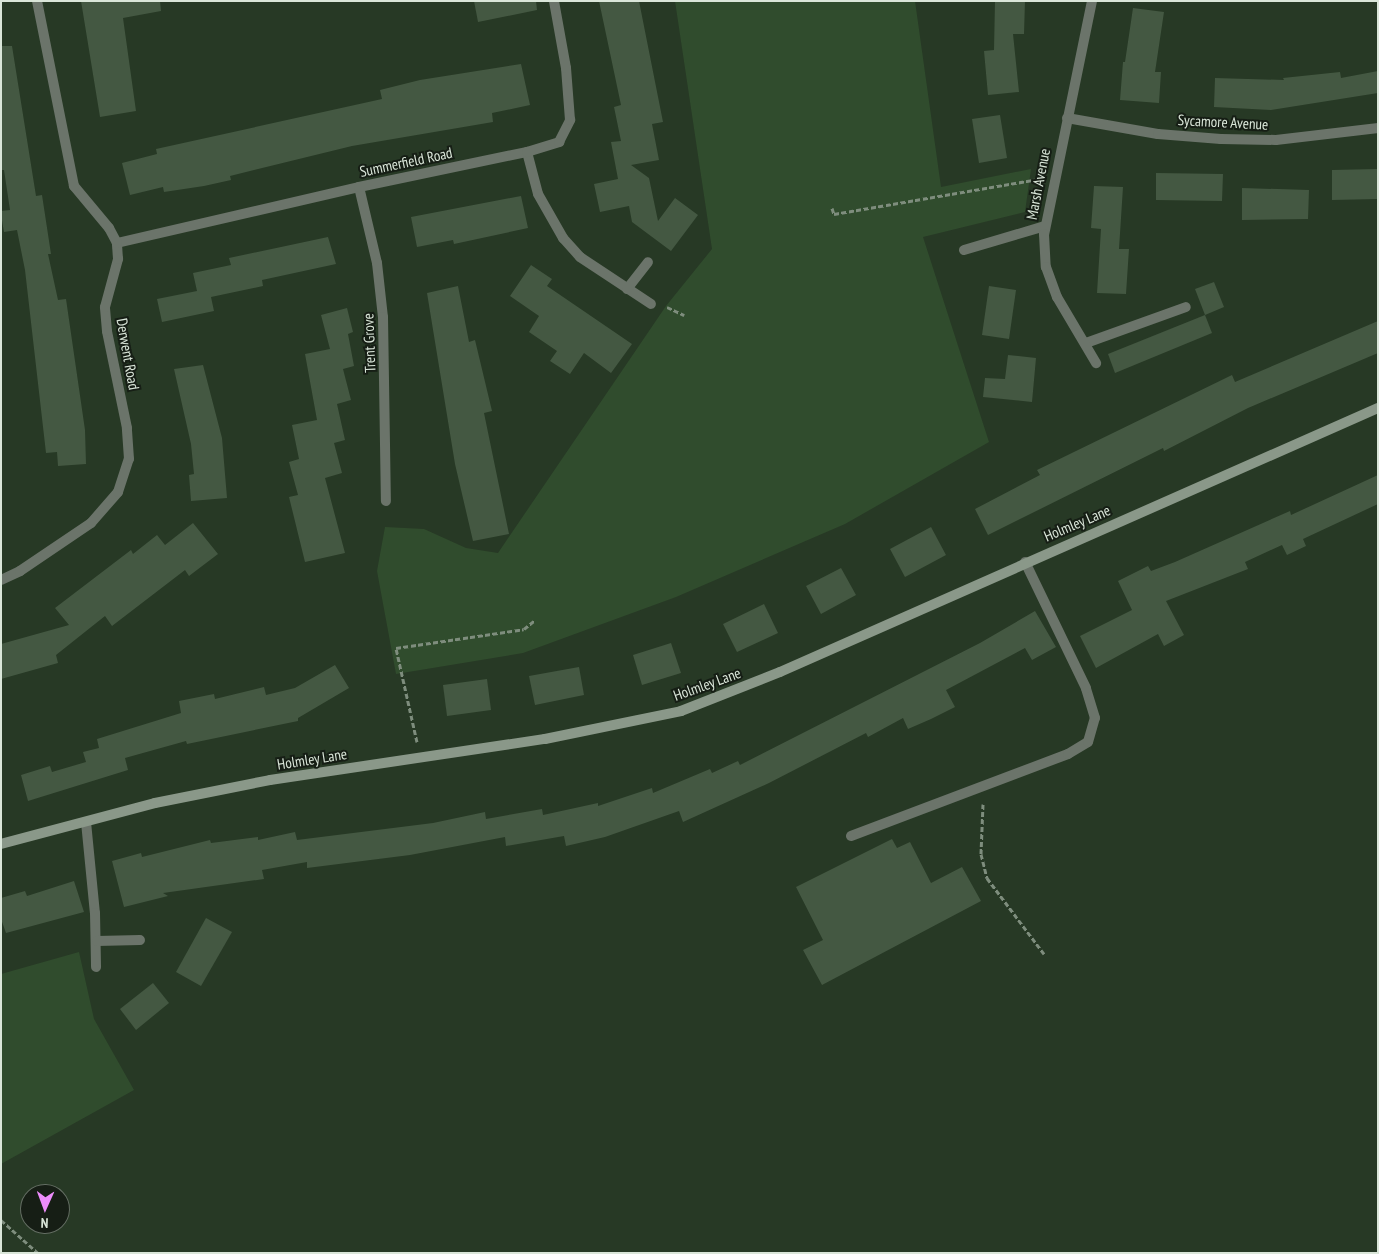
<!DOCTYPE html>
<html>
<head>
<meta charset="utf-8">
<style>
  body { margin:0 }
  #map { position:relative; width:1379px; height:1254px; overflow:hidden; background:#273925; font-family:"PT Sans Narrow",sans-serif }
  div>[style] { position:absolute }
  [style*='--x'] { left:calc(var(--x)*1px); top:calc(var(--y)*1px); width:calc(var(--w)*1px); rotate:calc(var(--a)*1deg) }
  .green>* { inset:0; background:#304c2d }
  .building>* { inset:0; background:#445842 }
  .path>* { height:3px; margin-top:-1.5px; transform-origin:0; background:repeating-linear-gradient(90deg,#7e8d7d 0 5px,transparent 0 7.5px) }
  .service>* { height:10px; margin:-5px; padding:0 5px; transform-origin:5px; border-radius:5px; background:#6b746a }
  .minor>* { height:10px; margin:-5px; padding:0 5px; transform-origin:5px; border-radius:5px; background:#6b746a }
  .secondary>* { height:10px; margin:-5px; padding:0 5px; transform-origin:5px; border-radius:5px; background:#8a9889 }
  span { translate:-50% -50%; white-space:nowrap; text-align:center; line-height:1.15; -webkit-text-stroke:4px #161e15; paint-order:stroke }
  .street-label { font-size:15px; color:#dae6d9 }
  .frame { position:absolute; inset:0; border:2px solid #dae6d9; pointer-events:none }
  .north { position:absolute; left:20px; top:1184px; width:50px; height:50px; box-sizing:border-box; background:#161e15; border:1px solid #646e63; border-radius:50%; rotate:182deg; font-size:14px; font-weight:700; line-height:20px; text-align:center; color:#dae6d9 }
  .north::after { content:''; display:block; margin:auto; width:18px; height:22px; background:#ec8cfa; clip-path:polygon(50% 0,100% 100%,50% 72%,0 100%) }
</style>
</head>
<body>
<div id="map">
  <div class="green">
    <div style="clip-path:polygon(675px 1px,915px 1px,941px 187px,1031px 169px,1025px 212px,923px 237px,989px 442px,845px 524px,676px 597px,523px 653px,396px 674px,377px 571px,385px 527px,424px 529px,466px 548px,498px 553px,666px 306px,712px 249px)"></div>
    <div style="clip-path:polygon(79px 952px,94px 1019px,134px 1090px,1px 1164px,1px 974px)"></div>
  </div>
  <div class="building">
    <div style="clip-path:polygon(81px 1px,160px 1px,161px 11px,123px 18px,136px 111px,100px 117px)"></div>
    <div style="clip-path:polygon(474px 1px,536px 1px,537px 10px,478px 22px)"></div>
    <div style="clip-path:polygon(599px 1px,639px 1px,663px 122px,652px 124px,659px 160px,631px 165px,649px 178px,658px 221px,675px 198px,698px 215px,671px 251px,632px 222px,629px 206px,600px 212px,594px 184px,618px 179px,611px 142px,621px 141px,614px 107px,621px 105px)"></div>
    <div style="clip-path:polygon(995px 1px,1025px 1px,1024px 34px,1013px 34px,1019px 92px,988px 95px,984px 51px,994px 50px)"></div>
    <div style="clip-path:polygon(1133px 8px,1164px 12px,1155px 72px,1161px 72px,1159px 103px,1120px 100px,1123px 62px,1125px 62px)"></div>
    <div style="clip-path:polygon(1px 46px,12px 46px,36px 196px,42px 195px,51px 254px,48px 254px,58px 300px,66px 299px,85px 430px,86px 464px,58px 466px,57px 452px,46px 453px,25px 270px,17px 230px,4px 232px,1px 215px,1px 211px,10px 210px,4px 170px,1px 170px)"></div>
    <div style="clip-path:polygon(521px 64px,530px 105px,492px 113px,493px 122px,352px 146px,230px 176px,231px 180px,204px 186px,164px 192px,163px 187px,130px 195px,122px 163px,157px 154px,156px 149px,382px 99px,380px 90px,420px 80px)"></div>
    <div style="clip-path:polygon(1378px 71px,1378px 93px,1271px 110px,1214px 107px,1215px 78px,1284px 80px,1283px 78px,1340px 72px,1341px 78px)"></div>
    <div style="clip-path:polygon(1000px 115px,1007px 158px,979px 163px,972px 119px)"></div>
    <div style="clip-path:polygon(1378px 169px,1378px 199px,1332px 200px,1332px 170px)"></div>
    <div style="clip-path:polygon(1156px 173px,1223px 174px,1222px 201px,1156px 200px)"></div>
    <div style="clip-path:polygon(1094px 186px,1123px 187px,1119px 249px,1129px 249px,1126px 294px,1097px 293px,1101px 229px,1091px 228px)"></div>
    <div style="clip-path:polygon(1242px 188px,1309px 190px,1308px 219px,1242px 220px)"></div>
    <div style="clip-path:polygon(521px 196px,528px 228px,454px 244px,453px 240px,417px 247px,411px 217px)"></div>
    <div style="clip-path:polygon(328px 237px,336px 264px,262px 280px,263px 286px,211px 297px,214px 311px,162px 322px,157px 299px,197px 291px,193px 273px,231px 265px,229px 258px)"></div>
    <div style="clip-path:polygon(531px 265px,552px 279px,547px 286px,632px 344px,611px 373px,584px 353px,570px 374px,550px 361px,557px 351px,529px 332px,539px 316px,510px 296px)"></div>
    <div style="clip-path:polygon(1214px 282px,1224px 307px,1205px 315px,1195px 289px)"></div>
    <div style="clip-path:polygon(458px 286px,469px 342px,475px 340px,492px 411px,484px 413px,509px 534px,473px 541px,455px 464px,427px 293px)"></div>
    <div style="clip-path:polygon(989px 286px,1016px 290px,1009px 339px,982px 335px)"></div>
    <div style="clip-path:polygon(347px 308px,353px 332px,348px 334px,354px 366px,343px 369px,351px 400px,337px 404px,345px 440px,334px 443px,342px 473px,325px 478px,345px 553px,305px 562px,289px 497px,298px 495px,289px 462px,299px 459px,292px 425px,317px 420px,305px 354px,330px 349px,321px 315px)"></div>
    <div style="clip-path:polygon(1205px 315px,1212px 333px,1115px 373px,1108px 354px)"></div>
    <div style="clip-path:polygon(1378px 321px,1378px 353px,1248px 408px,1164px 451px,1163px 448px,988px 535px,975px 509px,1040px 475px,1037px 470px,1232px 375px,1235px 382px)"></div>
    <div style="clip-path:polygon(1008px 355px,1036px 358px,1032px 402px,983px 397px,985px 378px,1005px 379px)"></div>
    <div style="clip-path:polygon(203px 365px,222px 438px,227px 498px,191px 501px,189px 475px,194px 474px,191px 444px,174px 369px)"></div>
    <div style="clip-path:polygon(1378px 475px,1378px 504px,1303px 539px,1306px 546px,1287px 555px,1282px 545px,1245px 562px,1248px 569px,1166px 601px,1184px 635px,1164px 646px,1158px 634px,1096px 668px,1080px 636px,1132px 610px,1118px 581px,1148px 566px,1151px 571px,1175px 562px,1290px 511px,1291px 515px)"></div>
    <div style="clip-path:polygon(193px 523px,218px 554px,189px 576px,185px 570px,112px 626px,105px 616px,56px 655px,58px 663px,1px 679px,1px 644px,69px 625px,55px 608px,131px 550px,133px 554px,157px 535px,165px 545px)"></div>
    <div style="clip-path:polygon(931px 527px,946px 555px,905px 577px,890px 549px)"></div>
    <div style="clip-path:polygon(841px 568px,856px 595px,821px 614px,806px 586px)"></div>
    <div style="clip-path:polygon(764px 604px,778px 633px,737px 652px,723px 624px)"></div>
    <div style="clip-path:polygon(1035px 611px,1056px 647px,1032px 660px,1025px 648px,946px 690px,955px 707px,931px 719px,908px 729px,903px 718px,868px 737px,866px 733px,769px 783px,683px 822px,679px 811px,605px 837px,566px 846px,564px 836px,506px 846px,505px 837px,410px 855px,307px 868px,307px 862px,262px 870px,264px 879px,163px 893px,168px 896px,124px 907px,112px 861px,141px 853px,142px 857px,210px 840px,211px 843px,258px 837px,258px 840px,295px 832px,297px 840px,433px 823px,485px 812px,486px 819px,542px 809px,543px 815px,598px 803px,598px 806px,652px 788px,653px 793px,710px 769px,712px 773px,738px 761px,740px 765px,980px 643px)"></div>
    <div style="clip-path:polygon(671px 643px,681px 673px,642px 685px,633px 655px)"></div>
    <div style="clip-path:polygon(335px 665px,349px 688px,298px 718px,298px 721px,187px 744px,186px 741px,125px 758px,128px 770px,28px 801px,21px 775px,50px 766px,52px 772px,86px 762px,83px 752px,99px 748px,97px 739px,181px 713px,179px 701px,214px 694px,215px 699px,264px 687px,266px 695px,295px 688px)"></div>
    <div style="clip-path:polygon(579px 667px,584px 695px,535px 705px,529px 676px)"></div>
    <div style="clip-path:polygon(487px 679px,491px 710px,447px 716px,443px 685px)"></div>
    <div style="clip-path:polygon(892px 839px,897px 848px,910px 842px,931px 883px,962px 867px,981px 901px,822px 985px,803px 950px,823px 940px,796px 887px)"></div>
    <div style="clip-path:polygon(74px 881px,84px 912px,6px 933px,1px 919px,1px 898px,25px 891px,27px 896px)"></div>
    <div style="clip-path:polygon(206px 918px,232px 932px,201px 986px,176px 972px)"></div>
    <div style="clip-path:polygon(153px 983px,169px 1003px,136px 1030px,120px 1009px)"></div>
  </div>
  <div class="path">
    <div style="--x:832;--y:208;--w:6;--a:72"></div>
    <div style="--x:834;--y:214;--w:207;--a:-9.7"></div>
    <div style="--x:667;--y:307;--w:19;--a:25"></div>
    <div style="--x:417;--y:742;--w:96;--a:-102.6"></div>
    <div style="--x:396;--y:648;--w:129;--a:-8.4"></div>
    <div style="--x:524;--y:629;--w:14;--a:-39"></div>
    <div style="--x:983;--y:804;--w:50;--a:92.3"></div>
    <div style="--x:981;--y:854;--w:25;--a:76"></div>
    <div style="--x:987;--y:878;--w:95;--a:53.1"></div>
    <div style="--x:1;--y:1220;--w:50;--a:41.7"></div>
  </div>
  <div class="service">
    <div style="--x:964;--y:250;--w:84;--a:-16.5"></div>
    <div style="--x:1086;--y:343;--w:106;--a:-19.8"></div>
    <div style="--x:851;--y:836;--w:232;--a:-20.7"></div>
    <div style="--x:1068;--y:754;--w:23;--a:-31"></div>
    <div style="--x:1088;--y:742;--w:25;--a:-74"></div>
    <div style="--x:1095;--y:718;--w:31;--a:-107"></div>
    <div style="--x:1086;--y:688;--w:140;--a:-115.8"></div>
  </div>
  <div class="minor">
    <div style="--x:1092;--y:1;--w:238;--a:101.6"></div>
    <div style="--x:1044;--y:234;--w:33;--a:87"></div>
    <div style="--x:1046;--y:267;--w:32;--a:70"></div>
    <div style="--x:1057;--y:297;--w:77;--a:59.4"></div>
    <div style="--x:1067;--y:118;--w:92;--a:10"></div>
    <div style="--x:1158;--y:134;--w:63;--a:4.5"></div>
    <div style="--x:1221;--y:139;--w:55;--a:1"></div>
    <div style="--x:1276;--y:140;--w:103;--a:-6.7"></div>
    <div style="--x:527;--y:152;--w:43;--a:75.3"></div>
    <div style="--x:538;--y:194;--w:51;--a:60.4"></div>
    <div style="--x:563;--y:238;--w:25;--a:48"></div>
    <div style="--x:580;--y:257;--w:85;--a:33.5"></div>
    <div style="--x:359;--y:187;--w:78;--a:76.7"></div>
    <div style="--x:377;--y:263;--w:54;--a:83.7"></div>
    <div style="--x:383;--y:317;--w:184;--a:89.1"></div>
    <div style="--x:117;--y:243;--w:248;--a:-13"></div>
    <div style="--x:359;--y:187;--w:172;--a:-11.8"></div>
    <div style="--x:527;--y:152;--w:34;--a:-17"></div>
    <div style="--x:559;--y:142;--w:25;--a:-63"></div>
    <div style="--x:570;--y:120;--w:52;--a:-94.4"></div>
    <div style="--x:566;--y:68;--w:68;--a:-100.2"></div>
    <div style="--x:627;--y:289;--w:34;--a:-52"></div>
    <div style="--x:1;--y:580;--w:21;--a:-25"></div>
    <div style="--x:20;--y:571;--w:86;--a:-34.1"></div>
    <div style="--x:91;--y:523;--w:41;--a:-48.9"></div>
    <div style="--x:118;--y:492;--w:35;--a:-72"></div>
    <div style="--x:129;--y:459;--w:31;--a:-94"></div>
    <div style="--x:127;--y:428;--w:99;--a:-101.7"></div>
    <div style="--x:107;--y:331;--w:24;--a:-95"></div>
    <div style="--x:105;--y:307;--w:50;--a:-74.8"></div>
    <div style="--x:118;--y:259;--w:16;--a:-94"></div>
    <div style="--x:117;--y:243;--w:17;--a:-118"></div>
    <div style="--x:109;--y:228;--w:55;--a:-129.8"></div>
    <div style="--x:74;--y:186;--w:189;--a:-101.3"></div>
    <div style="--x:86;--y:822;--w:91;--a:84.4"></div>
    <div style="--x:95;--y:913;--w:54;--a:88.9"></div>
    <div style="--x:97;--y:941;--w:43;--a:-1.3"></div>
  </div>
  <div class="secondary">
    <div style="--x:1;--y:844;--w:159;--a:-14.9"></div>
    <div style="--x:155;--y:803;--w:117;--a:-11.3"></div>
    <div style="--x:270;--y:780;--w:278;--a:-8.5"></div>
    <div style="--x:545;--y:739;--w:139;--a:-11.6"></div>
    <div style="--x:681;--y:711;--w:106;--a:-21.5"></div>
    <div style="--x:780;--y:672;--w:654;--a:-23.82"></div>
  </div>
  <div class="street-label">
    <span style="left:1223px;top:122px;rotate:3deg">Sycamore Avenue</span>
    <span style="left:406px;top:162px;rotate:-12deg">Summerfield Road</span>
    <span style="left:1038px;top:184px;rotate:-79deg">Marsh Avenue</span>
    <span style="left:369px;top:343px;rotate:-92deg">Trent Grove</span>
    <span style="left:128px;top:354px;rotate:80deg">Derwent Road</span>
    <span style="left:1077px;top:523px;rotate:-23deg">Holmley Lane</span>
    <span style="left:707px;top:684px;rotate:-20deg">Holmley Lane</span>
    <span style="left:312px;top:759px;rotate:-9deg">Holmley Lane</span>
  </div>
  <div class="frame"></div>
  <div class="north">N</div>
</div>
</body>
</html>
